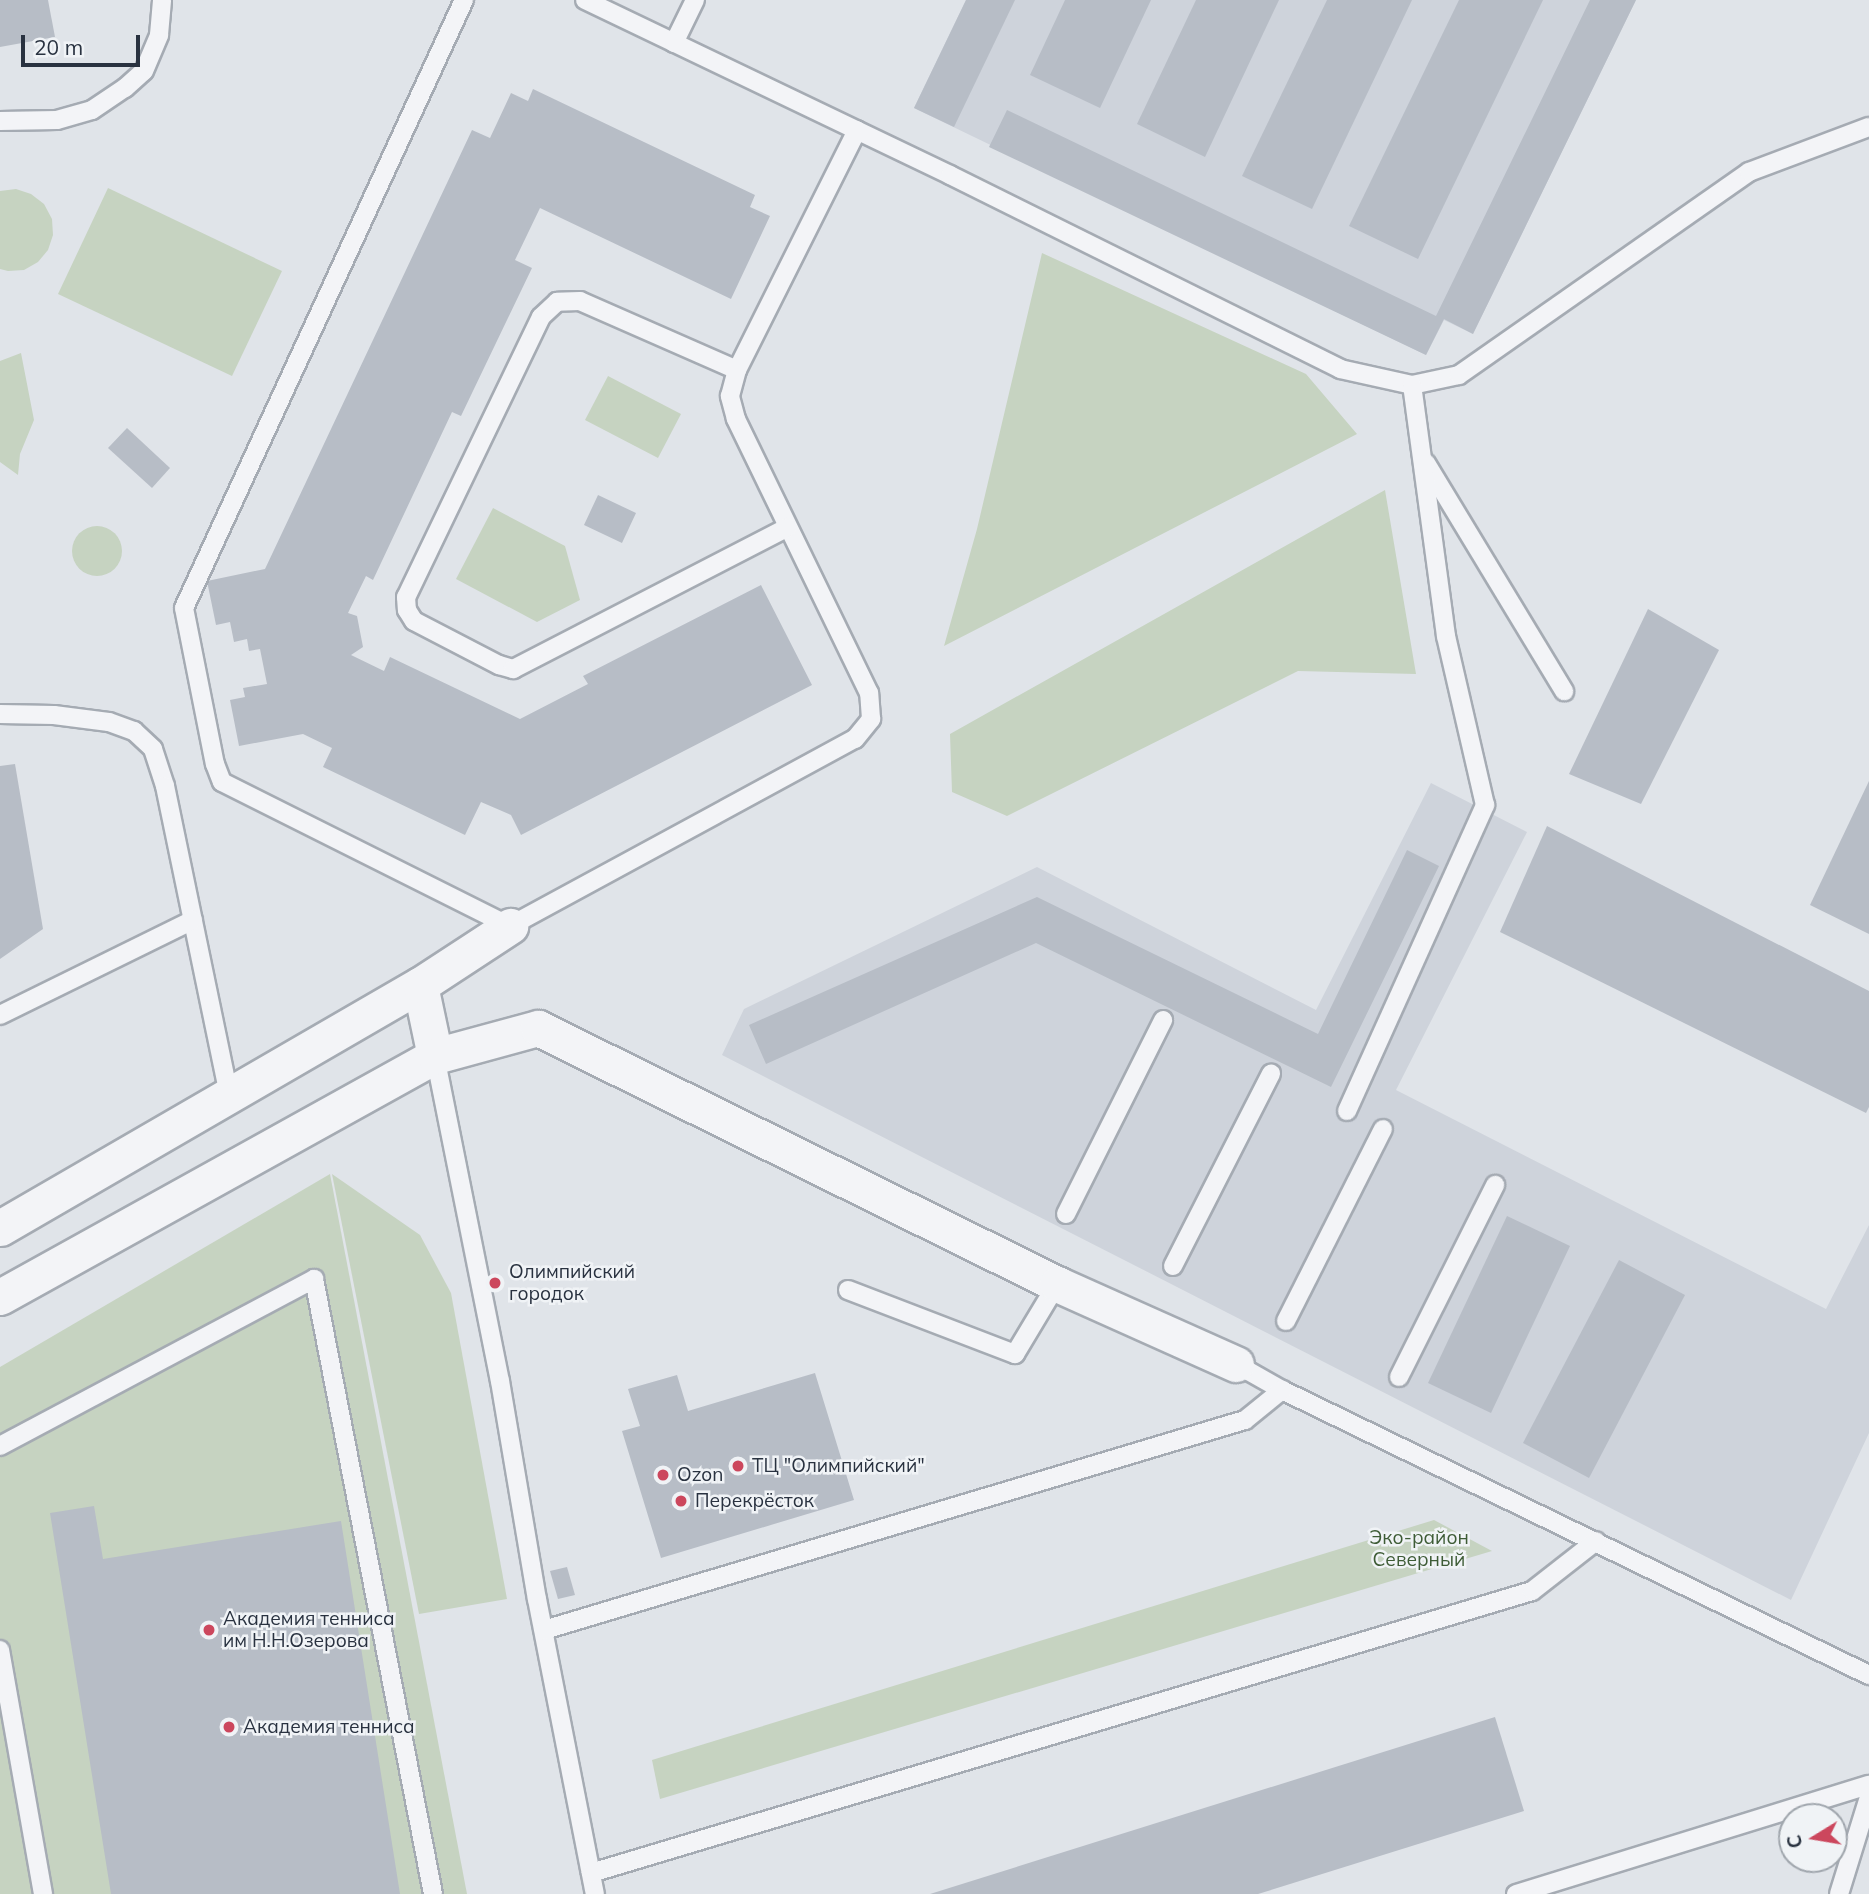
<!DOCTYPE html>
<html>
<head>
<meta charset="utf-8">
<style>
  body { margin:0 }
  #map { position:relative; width:1869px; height:1894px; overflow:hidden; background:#e0e4e9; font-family:Mulish,sans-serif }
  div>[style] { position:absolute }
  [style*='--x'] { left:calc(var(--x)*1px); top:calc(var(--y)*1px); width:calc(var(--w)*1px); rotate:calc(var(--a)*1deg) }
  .built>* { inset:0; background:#ced3db }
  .green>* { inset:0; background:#c6d3c1 }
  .round { border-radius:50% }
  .building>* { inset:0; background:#b7bdc6 }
  .roads { filter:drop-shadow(2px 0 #a5abb3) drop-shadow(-2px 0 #a5abb3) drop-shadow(0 2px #a5abb3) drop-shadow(0 -2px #a5abb3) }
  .service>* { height:18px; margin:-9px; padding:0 9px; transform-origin:9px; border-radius:9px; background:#f3f4f7 }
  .minor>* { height:35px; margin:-17.5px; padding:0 17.5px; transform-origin:17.5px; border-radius:17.5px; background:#f3f4f7 }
  .dots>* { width:19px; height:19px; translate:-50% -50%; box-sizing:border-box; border:4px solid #f0f3f6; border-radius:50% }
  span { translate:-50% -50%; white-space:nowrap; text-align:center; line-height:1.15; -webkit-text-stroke:5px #f0f3f6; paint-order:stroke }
  .poi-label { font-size:19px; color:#293240 }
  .left { translate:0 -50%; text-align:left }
  .park-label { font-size:19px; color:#3e5c36 }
  .north { position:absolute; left:1778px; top:1803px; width:70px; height:70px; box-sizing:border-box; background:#f0f3f6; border:2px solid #a0a6ad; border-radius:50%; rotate:259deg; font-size:19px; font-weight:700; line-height:28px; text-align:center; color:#293240 }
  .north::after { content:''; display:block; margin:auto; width:24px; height:32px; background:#cc475d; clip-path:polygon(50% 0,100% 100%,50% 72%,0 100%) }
  .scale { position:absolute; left:21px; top:35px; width:119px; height:32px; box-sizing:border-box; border:4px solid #293240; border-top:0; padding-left:9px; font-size:21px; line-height:24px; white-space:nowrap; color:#293240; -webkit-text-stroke:5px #f0f3f6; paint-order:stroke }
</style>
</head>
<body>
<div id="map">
  <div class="built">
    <div style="clip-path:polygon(966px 0,1636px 0,1473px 334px,1444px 320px,1426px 355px,914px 108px)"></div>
    <div style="clip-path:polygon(1431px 783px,1527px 832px,1396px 1090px,1826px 1309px,1869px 1225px,1869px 1433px,1791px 1600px,722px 1055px,744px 1009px,1037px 867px,1316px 1010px)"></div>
  </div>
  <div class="green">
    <div style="clip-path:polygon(108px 188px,282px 271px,232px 376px,58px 294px)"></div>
    <div style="clip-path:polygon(16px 189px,31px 194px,44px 204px,52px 219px,53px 235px,48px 250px,38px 262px,24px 270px,8px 271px,0 269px,0 191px)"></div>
    <div style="clip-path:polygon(1042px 253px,1306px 374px,1357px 434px,944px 646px,977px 529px)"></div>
    <div style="clip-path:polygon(21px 353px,34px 420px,20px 454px,18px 475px,0 462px,0 361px)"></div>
    <div style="clip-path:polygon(608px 376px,681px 414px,658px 458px,585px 420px)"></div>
    <div style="clip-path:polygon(1385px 490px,1416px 674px,1298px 671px,1007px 816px,952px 792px,950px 734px)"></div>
    <div style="clip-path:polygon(493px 508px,565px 546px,580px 600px,537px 622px,456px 579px)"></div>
    <div class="round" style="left:72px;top:526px;width:50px;height:50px"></div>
    <div style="clip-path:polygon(330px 1174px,467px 1894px,0 1894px,0 1367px)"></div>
    <div style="clip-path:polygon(332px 1174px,420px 1235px,451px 1293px,507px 1599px,419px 1614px)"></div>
    <div style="clip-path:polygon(1434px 1520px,1492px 1551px,660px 1799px,652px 1760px)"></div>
  </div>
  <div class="building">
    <div style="clip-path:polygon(0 0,48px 0,55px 37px,0 47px)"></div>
    <div style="clip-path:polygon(966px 0,1015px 0,954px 127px,914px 108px)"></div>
    <div style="clip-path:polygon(1065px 0,1151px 0,1100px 108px,1030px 75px)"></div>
    <div style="clip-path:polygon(1196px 0,1279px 0,1205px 157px,1137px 124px)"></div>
    <div style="clip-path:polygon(1327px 0,1412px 0,1312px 209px,1242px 176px)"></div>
    <div style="clip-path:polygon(1459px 0,1543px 0,1418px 259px,1349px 226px)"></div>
    <div style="clip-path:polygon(1590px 0,1636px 0,1473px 334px,1444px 319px,1426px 355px,989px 147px,1007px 110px,1436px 316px)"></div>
    <div style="clip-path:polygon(533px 89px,755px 195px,750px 207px,770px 216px,731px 299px,540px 208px,515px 260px,532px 268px,461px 416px,452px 412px,373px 580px,366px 576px,348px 613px,357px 616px,363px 647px,351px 655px,384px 671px,390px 657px,520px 719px,588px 684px,583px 676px,761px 585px,812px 685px,521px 835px,511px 815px,481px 802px,465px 835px,323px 767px,332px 748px,303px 734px,239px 746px,230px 700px,245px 697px,243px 688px,267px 684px,260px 649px,249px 651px,247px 639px,234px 642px,230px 622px,216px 625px,207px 581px,265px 569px,472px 130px,490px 138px,511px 93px,528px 101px)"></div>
    <div style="clip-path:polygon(127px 428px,170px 468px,152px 488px,108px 448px)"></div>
    <div style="clip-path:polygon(598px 495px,636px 513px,622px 543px,584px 525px)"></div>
    <div style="clip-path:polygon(1648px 609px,1719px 650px,1641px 804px,1569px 774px)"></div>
    <div style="clip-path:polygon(15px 764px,43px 929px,0 959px,0 766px)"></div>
    <div style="clip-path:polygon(1869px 781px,1869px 934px,1810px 905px)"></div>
    <div style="clip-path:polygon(1547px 826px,1869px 991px,1869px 1107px,1866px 1113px,1500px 932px)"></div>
    <div style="clip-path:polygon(1407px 850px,1439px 866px,1331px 1087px,1036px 943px,766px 1064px,749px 1025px,1037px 897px,1318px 1034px)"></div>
    <div style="clip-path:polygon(1507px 1216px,1570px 1246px,1491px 1413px,1428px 1383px)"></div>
    <div style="clip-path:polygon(1619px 1260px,1685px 1295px,1589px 1478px,1523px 1443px)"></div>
    <div style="clip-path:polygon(815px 1373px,854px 1500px,661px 1558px,622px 1431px,640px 1426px,628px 1389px,677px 1375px,688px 1411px)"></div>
    <div style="clip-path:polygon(94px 1506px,103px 1559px,341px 1521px,400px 1894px,111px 1894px,50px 1513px)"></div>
    <div style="clip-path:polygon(567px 1567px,575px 1595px,558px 1599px,550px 1571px)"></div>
    <div style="clip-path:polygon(1495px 1717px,1524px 1811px,1258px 1894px,930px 1894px)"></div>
  </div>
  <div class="roads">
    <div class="service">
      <div style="--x:464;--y:0;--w:669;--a:114.73"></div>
      <div style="--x:184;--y:608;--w:159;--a:78.8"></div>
      <div style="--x:215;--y:764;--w:19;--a:69"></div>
      <div style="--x:222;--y:782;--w:322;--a:26.6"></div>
      <div style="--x:510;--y:926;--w:392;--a:-28.5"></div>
      <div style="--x:855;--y:739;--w:26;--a:-51"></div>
      <div style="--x:871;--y:719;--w:26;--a:-94"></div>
      <div style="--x:869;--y:693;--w:305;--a:-115.9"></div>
      <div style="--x:736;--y:419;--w:24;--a:-105"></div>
      <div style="--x:730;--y:396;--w:27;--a:-75"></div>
      <div style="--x:737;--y:370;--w:268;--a:-63.4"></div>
      <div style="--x:585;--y:0;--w:405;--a:25.6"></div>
      <div style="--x:950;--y:175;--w:436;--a:26.4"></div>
      <div style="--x:1340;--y:369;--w:74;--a:12.5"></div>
      <div style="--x:1412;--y:385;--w:48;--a:-12"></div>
      <div style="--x:1459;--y:375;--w:354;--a:-35"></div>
      <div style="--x:1749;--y:172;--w:128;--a:-20.6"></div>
      <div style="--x:674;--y:43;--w:48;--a:-64"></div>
      <div style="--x:0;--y:121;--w:57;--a:-1"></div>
      <div style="--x:57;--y:120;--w:36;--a:-16"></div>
      <div style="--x:92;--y:110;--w:40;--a:-34"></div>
      <div style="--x:125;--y:88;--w:25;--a:-42"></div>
      <div style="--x:144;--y:71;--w:39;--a:-67"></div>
      <div style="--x:159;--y:35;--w:35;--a:-85"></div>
      <div style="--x:737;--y:370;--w:171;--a:-156.3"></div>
      <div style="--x:580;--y:301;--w:23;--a:178"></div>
      <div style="--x:557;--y:302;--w:22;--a:137"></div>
      <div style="--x:541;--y:317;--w:311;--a:115.7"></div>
      <div style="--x:406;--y:597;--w:13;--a:86"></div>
      <div style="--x:407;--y:610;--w:13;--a:58"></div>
      <div style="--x:414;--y:621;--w:96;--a:27.4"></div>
      <div style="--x:499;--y:665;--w:15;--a:16"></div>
      <div style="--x:513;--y:669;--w:309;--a:-27.3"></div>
      <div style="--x:1426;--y:463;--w:267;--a:58.8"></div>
      <div style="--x:0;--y:714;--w:54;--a:1.1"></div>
      <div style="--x:54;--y:715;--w:55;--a:7.3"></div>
      <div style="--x:109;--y:722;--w:27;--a:20"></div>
      <div style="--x:134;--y:731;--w:26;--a:43"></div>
      <div style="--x:153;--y:749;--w:39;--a:72"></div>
      <div style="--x:165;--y:786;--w:316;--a:78.3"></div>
      <div style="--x:0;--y:1015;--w:215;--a:-26.2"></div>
      <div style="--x:435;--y:1056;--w:331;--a:78.7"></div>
      <div style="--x:500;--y:1381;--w:221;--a:80.4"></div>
      <div style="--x:537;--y:1599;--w:301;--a:78.9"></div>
      <div style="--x:1347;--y:1111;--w:336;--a:-65.7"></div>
      <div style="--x:1485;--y:805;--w:173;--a:-103"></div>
      <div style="--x:1446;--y:636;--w:253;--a:-97.7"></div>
      <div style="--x:1066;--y:1214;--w:217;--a:-63.4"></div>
      <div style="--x:1173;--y:1266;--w:216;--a:-63"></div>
      <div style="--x:848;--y:1290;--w:179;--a:21"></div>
      <div style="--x:1015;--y:1354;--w:82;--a:-59"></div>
      <div style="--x:1286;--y:1321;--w:215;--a:-63.2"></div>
      <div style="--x:1236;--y:1364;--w:53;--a:29.5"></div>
      <div style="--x:1282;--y:1390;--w:653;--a:25.9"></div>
      <div style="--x:1399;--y:1377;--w:215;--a:-63.4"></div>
      <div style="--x:0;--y:1446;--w:356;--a:-28"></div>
      <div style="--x:314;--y:1279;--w:626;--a:79.05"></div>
      <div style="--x:544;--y:1630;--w:732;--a:-16.68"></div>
      <div style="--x:1245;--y:1420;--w:48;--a:-39"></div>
      <div style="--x:0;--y:1650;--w:248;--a:80"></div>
      <div style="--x:591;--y:1873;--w:982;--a:-16.68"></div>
      <div style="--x:1532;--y:1591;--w:81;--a:-38"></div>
      <div style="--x:1516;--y:1894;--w:369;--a:-17.2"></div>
      <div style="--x:1839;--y:1894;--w:102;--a:-72.8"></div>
    </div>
    <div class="minor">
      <div style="--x:420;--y:985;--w:73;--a:78.1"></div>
      <div style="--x:0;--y:1228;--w:485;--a:-30.1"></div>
      <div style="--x:420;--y:985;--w:108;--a:-33.2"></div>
      <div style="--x:0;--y:1297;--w:497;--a:-29"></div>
      <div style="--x:435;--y:1056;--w:107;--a:-15.2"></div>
      <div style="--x:538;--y:1028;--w:579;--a:26.26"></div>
      <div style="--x:1057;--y:1284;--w:196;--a:24.1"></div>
    </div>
  </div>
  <div class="dots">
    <div style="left:495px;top:1283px;background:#cc475d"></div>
    <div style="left:738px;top:1466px;background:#cc475d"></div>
    <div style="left:663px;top:1475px;background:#cc475d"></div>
    <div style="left:681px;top:1501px;background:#cc475d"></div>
    <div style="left:209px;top:1630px;background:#cc475d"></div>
    <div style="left:229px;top:1727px;background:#cc475d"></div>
  </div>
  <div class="poi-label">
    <span class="left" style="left:509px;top:1283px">Олимпийский<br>городок</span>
    <span class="left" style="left:752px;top:1466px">ТЦ "Олимпийский"</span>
    <span class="left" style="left:677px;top:1475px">Ozon</span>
    <span class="left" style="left:695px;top:1501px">Перекрёсток</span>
    <span class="left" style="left:223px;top:1630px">Академия тенниса<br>им Н.Н.Озерова</span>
    <span class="left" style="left:243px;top:1727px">Академия тенниса</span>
  </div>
  <div class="park-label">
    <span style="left:1419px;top:1549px">Эко-район<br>Северный</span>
  </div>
  <div class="north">С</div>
  <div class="scale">20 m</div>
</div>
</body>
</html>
